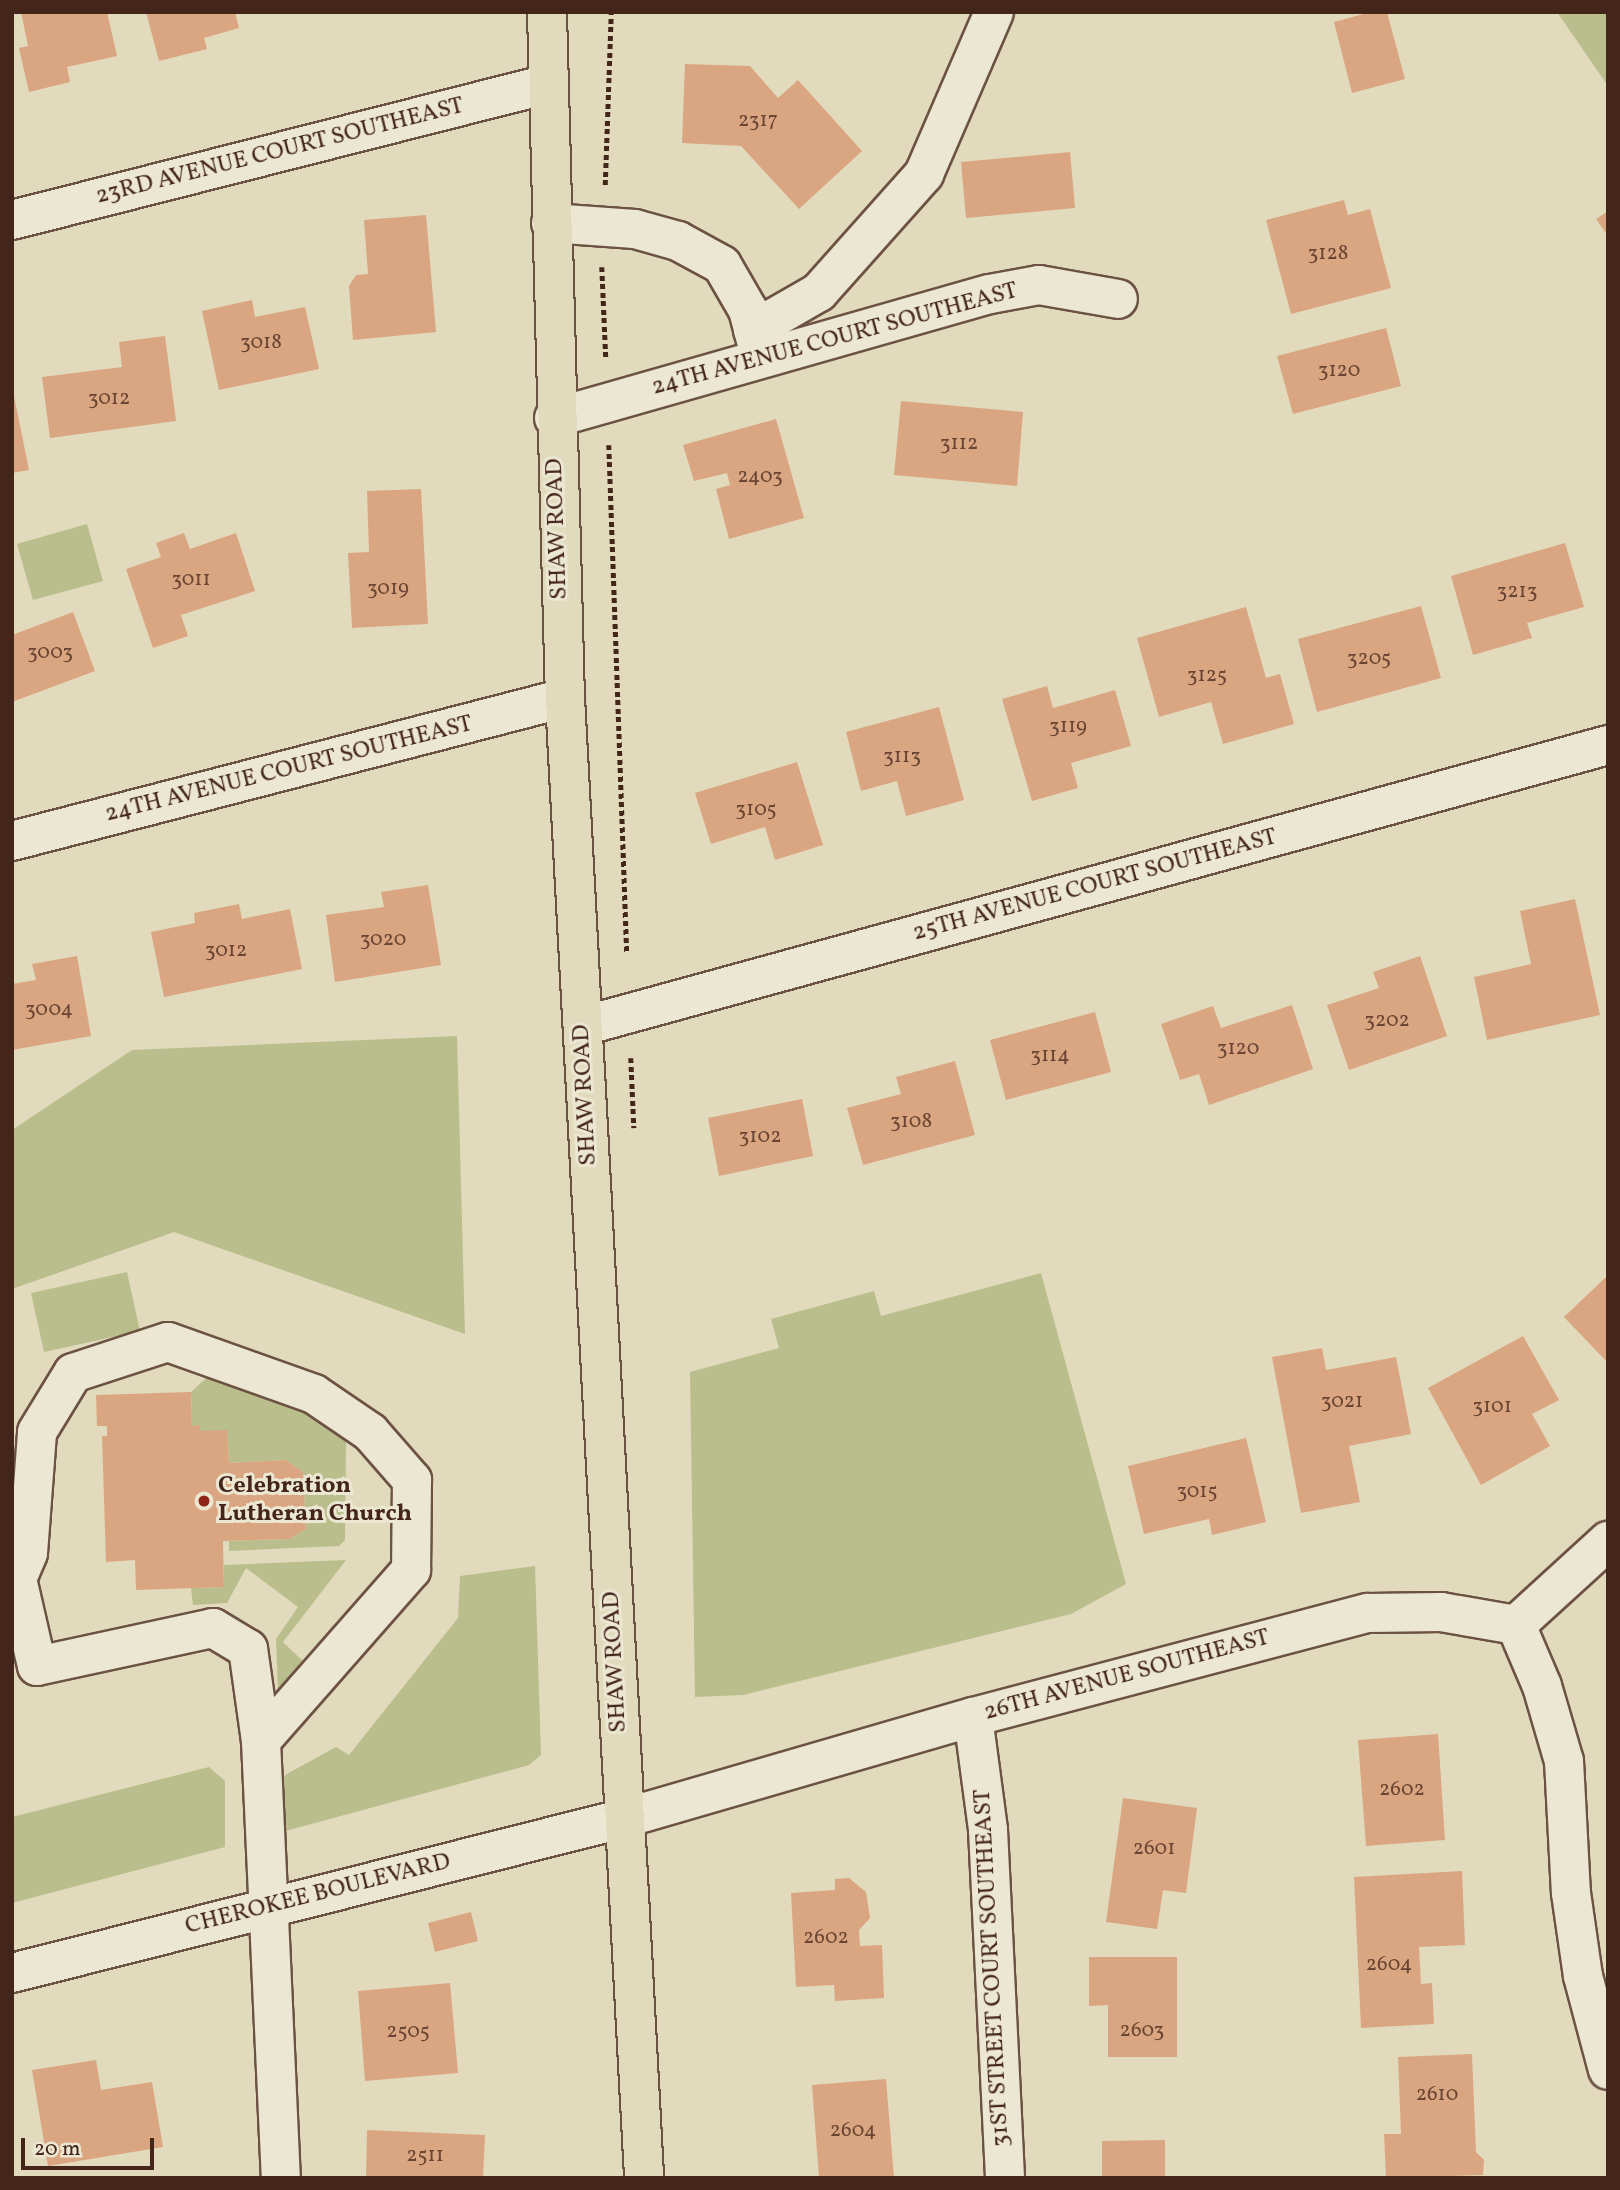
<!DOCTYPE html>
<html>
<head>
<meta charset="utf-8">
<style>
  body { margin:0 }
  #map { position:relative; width:1620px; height:2190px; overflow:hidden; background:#e2dabc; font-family:Vollkorn,serif }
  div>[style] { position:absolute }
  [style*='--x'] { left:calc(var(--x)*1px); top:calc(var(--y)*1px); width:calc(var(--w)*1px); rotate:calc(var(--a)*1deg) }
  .green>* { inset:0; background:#b9be8c }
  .building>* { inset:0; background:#daa681 }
  .path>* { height:4.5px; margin-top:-2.25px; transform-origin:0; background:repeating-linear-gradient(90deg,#442519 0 5px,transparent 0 8.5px) }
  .roads { filter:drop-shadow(2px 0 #6c5242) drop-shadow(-2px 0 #6c5242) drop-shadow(0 2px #6c5242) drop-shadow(0 -2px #6c5242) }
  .minor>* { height:38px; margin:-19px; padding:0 19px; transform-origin:19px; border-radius:19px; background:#ece7d3 }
  .major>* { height:38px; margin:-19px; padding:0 19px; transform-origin:19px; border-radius:19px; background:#e2dabc }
  .dots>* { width:19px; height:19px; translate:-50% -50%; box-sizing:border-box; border:4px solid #ece7d3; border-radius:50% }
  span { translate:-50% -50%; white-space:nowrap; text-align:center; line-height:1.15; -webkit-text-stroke:6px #ece7d3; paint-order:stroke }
  .number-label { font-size:21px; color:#6a4533 }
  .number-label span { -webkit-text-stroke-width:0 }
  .street-label { font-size:24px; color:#442519 }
  .poi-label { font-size:24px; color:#442519; font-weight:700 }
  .left { translate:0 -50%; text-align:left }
  .frame { position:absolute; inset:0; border:14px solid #442519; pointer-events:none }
  .scale { position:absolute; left:21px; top:2138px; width:133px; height:32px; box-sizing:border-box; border:4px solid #442519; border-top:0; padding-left:9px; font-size:21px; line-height:24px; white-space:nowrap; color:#442519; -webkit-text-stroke:5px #ece7d3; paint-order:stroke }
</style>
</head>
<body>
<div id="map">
  <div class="green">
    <div style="clip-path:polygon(1557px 12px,1608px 12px,1608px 86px)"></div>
    <div style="clip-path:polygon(87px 524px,103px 581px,33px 600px,17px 544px)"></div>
    <div style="clip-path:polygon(457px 1036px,465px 1334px,174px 1232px,12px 1289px,12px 1130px,132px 1050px)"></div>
    <div style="clip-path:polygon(127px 1272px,140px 1331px,44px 1352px,31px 1293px)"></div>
    <div style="clip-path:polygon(1041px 1273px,1126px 1584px,1071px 1614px,743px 1695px,695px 1697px,690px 1372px,779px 1348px,771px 1319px,874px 1291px,881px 1316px)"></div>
    <div style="clip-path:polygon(215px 1370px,314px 1407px,346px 1438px,345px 1540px,339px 1546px,229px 1551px,229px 1541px,289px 1539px,306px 1529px,303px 1472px,286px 1460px,229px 1463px,227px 1431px,200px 1431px,200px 1426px,192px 1426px,191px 1392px)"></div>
    <div style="clip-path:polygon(346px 1560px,283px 1642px,309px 1667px,278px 1690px,276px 1639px,298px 1607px,246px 1568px,227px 1603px,193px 1605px,191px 1588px,224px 1587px,224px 1565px)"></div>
    <div style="clip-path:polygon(535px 1566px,541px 1755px,529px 1765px,278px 1833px,276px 1795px,285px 1775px,336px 1747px,349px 1755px,458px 1618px,460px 1576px)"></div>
    <div style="clip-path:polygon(209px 1767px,225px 1781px,225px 1847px,12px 1903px,12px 1817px)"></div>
  </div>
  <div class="building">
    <div style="clip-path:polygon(21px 12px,107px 12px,117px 56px,67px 67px,70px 82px,29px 92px,19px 48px,28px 46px)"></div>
    <div style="clip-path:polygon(146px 12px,235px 12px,239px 28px,204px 38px,207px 49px,159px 61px)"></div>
    <div style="clip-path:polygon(1371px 12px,1387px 12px,1405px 79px,1352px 93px,1334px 22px)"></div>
    <div style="clip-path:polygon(685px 64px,750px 66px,778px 98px,798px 80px,862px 151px,799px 209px,741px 146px,682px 143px)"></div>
    <div style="clip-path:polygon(1070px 152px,1075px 208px,966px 218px,961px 162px)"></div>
    <div style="clip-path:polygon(1344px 200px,1348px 215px,1370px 209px,1391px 288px,1291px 314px,1266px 220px)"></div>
    <div style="clip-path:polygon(1608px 211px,1608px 236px,1596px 219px)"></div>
    <div style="clip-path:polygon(426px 215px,436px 332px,353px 340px,349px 286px,356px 275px,368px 274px,364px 220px)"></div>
    <div style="clip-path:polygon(252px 300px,255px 317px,305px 307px,319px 369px,219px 390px,202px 311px)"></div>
    <div style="clip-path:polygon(1386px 328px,1401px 386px,1293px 414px,1277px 356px)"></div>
    <div style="clip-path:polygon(165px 336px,176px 421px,50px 438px,42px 377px,122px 367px,119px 342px)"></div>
    <div style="clip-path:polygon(12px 386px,29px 470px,12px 473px)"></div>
    <div style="clip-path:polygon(901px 401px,1023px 412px,1017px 486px,894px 475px)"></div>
    <div style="clip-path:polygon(776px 419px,804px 518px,729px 539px,716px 489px,730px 485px,727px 473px,694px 481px,683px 445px)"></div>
    <div style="clip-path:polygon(421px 489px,428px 624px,352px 628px,348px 553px,369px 552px,367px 491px)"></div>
    <div style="clip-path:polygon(184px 533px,190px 549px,236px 533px,255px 591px,181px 615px,188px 636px,153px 648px,126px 569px,161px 557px,156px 543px)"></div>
    <div style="clip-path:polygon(1565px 543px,1584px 607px,1527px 623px,1532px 638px,1473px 655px,1451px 576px)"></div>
    <div style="clip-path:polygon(1421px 606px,1441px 678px,1317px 712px,1298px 639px)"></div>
    <div style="clip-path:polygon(1246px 607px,1266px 678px,1280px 674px,1294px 724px,1223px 744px,1211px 702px,1159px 717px,1137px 638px)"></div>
    <div style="clip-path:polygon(73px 612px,95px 671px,12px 702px,12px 635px)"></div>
    <div style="clip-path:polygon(1047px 686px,1053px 708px,1115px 690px,1131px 746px,1071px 763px,1078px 788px,1032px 801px,1002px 699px)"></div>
    <div style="clip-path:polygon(939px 707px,964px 800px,906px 816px,897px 781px,861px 791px,846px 732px)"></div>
    <div style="clip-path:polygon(797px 762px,823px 845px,775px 860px,765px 827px,711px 844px,695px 793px)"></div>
    <div style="clip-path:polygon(428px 885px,441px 965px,335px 982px,326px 915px,384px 907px,381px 892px)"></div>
    <div style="clip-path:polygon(1575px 899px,1600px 1015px,1487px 1040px,1474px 977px,1531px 964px,1520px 911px)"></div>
    <div style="clip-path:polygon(239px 904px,242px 919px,290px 909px,302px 969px,164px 997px,151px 932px,195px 923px,194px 913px)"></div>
    <div style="clip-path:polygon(77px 956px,91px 1036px,12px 1050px,12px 984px,36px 980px,32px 964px)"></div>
    <div style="clip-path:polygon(1420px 956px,1447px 1036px,1349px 1070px,1327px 1005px,1379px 988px,1373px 972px)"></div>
    <div style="clip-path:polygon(1292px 1005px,1313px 1069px,1209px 1105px,1199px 1074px,1180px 1080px,1161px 1024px,1213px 1006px,1221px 1028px)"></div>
    <div style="clip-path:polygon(1095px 1012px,1111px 1072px,1006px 1100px,990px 1040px)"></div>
    <div style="clip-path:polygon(955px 1061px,975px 1135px,863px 1165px,847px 1108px,901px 1094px,896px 1077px)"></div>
    <div style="clip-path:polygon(802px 1099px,813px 1156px,719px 1176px,708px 1118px)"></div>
    <div style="clip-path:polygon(1608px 1275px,1608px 1363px,1564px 1317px)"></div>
    <div style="clip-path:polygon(1523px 1336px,1559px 1400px,1532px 1414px,1550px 1446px,1481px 1485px,1428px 1388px)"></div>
    <div style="clip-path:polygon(1322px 1348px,1326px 1370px,1396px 1357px,1411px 1434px,1349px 1446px,1360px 1502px,1301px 1513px,1272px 1357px)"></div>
    <div style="clip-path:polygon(191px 1392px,192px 1426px,200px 1425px,200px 1431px,227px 1430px,229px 1463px,286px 1460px,303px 1472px,306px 1529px,289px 1539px,223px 1541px,224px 1587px,136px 1590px,135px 1560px,106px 1562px,102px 1436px,107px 1436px,107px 1426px,97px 1426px,96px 1395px)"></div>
    <div style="clip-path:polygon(1246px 1438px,1266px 1522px,1212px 1535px,1209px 1519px,1144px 1534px,1128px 1466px)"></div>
    <div style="clip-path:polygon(1438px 1734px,1445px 1840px,1366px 1846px,1358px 1740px)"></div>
    <div style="clip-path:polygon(1123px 1798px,1197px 1808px,1186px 1893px,1163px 1890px,1157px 1929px,1106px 1922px)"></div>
    <div style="clip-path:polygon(1462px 1871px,1465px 1945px,1419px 1947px,1421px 1984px,1432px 1983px,1434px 2024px,1361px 2028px,1354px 1877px)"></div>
    <div style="clip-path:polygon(849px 1878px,866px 1892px,870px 1918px,859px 1930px,860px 1946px,882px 1945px,884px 1998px,835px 2001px,834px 1985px,796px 1987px,791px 1893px,835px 1890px,835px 1879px)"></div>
    <div style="clip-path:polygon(471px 1912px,478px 1941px,435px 1952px,428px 1923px)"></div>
    <div style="clip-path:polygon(1089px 1957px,1177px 1957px,1177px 2057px,1108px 2057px,1108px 2005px,1089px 2006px)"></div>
    <div style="clip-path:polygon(450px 1983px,458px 2073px,365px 2081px,358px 1991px)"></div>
    <div style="clip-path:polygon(1472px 2054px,1476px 2152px,1484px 2160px,1483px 2175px,1386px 2178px,1384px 2134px,1401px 2134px,1398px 2057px)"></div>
    <div style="clip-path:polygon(96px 2060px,101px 2090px,152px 2082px,163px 2147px,48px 2166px,32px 2070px)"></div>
    <div style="clip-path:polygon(886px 2079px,894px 2178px,819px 2178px,812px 2085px)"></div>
    <div style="clip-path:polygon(367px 2130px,485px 2135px,483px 2178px,366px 2178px)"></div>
    <div style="clip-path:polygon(1165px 2140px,1165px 2178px,1102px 2178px,1102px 2141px)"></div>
  </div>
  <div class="path">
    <div style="--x:605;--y:185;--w:173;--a:-88"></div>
    <div style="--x:602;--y:267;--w:93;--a:87.5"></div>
    <div style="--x:609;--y:445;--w:510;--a:87.98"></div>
    <div style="--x:631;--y:1058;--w:70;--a:87.5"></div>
  </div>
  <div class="roads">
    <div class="minor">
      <div style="--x:12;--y:220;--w:553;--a:-14.24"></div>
      <div style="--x:551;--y:223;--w:84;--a:4.1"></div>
      <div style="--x:635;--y:229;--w:45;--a:15.6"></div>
      <div style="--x:678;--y:241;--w:50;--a:28.6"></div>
      <div style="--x:722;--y:265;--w:52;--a:60"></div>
      <div style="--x:748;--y:310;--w:43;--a:75.3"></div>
      <div style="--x:753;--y:330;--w:76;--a:-29.9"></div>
      <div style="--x:819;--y:292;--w:158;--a:-48.3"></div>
      <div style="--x:924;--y:174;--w:176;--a:-66.6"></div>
      <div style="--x:554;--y:418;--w:453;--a:-15.9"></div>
      <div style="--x:990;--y:294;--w:50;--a:-10.4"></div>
      <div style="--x:1039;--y:285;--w:80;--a:10"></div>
      <div style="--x:12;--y:841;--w:571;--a:-14.5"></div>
      <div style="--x:583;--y:1026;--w:1063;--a:-15.33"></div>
      <div style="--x:1516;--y:1625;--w:66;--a:66.9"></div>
      <div style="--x:1542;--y:1686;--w:78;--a:73.7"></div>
      <div style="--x:1564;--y:1761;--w:132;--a:87"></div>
      <div style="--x:1571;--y:1893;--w:84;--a:81.8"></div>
      <div style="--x:1583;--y:1976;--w:97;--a:75.1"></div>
      <div style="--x:973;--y:1717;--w:114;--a:82.4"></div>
      <div style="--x:988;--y:1830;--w:348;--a:87.2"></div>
      <div style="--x:261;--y:1741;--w:93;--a:-98"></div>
      <div style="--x:248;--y:1649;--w:41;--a:-149"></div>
      <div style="--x:213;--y:1628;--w:180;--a:167.8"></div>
      <div style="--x:37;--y:1666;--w:89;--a:-102.9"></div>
      <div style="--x:17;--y:1579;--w:28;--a:-67"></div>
      <div style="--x:28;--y:1553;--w:121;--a:-85.7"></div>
      <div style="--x:37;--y:1432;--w:69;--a:-58.6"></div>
      <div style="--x:73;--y:1373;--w:100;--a:-18.1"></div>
      <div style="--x:168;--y:1342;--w:155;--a:19.6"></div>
      <div style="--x:314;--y:1394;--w:68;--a:34.2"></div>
      <div style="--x:370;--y:1432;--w:64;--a:48.8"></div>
      <div style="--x:412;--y:1480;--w:90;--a:90.6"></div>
      <div style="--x:411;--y:1570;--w:227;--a:131.3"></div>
      <div style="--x:261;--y:1741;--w:437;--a:87.4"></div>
      <div style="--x:12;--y:1973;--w:632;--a:-14.19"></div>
      <div style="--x:625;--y:1818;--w:362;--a:-16.2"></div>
      <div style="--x:973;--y:1717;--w:408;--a:-14.8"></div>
      <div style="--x:1368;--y:1613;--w:73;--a:-0.8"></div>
      <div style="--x:1441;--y:1612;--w:76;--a:9.8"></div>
      <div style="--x:1516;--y:1625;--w:125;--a:-42.4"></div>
    </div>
    <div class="major">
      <div style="--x:547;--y:12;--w:686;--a:88.5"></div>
      <div style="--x:565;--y:698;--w:1482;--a:86.94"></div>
    </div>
  </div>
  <div class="dots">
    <div style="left:204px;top:1501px;background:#8f2418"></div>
  </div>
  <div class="number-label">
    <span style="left:758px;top:121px">2317</span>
    <span style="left:1328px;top:254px">3128</span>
    <span style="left:261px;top:343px">3018</span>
    <span style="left:1339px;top:371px">3120</span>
    <span style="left:109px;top:399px">3012</span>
    <span style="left:959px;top:444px">3112</span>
    <span style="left:760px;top:477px">2403</span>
    <span style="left:191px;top:580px">3011</span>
    <span style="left:388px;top:589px">3019</span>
    <span style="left:1517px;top:592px">3213</span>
    <span style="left:50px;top:653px">3003</span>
    <span style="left:1369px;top:659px">3205</span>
    <span style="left:1207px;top:676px">3125</span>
    <span style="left:1068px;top:727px">3119</span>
    <span style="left:902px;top:757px">3113</span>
    <span style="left:756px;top:810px">3105</span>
    <span style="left:383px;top:940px">3020</span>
    <span style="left:226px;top:951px">3012</span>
    <span style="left:49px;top:1010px">3004</span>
    <span style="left:1387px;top:1021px">3202</span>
    <span style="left:1238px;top:1049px">3120</span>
    <span style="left:1050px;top:1056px">3114</span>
    <span style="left:911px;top:1122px">3108</span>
    <span style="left:760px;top:1137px">3102</span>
    <span style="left:1342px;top:1402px">3021</span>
    <span style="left:1492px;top:1407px">3101</span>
    <span style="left:1197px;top:1492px">3015</span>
    <span style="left:1402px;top:1790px">2602</span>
    <span style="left:1154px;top:1849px">2601</span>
    <span style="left:826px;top:1938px">2602</span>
    <span style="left:1389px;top:1965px">2604</span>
    <span style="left:1142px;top:2031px">2603</span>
    <span style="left:408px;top:2032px">2505</span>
    <span style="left:1437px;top:2095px">2610</span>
    <span style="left:853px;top:2131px">2604</span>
    <span style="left:425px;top:2156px">2511</span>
  </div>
  <div class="street-label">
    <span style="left:280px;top:152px;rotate:-14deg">23RD AVENUE COURT SOUTHEAST</span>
    <span style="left:835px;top:340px;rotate:-15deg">24TH AVENUE COURT SOUTHEAST</span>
    <span style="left:558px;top:529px;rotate:-92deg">SHAW ROAD</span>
    <span style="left:289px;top:770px;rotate:-14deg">24TH AVENUE COURT SOUTHEAST</span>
    <span style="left:1095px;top:886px;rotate:-15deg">25TH AVENUE COURT SOUTHEAST</span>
    <span style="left:586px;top:1095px;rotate:-93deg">SHAW ROAD</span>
    <span style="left:616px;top:1662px;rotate:-93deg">SHAW ROAD</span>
    <span style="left:1127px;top:1676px;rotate:-15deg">26TH AVENUE SOUTHEAST</span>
    <span style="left:318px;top:1895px;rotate:-14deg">CHEROKEE BOULEVARD</span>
    <span style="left:993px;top:1968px;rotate:-93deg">31ST STREET COURT SOUTHEAST</span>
  </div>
  <div class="poi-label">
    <span class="left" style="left:218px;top:1501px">Celebration<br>Lutheran Church</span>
  </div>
  <div class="frame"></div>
  <div class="scale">20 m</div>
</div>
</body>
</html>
